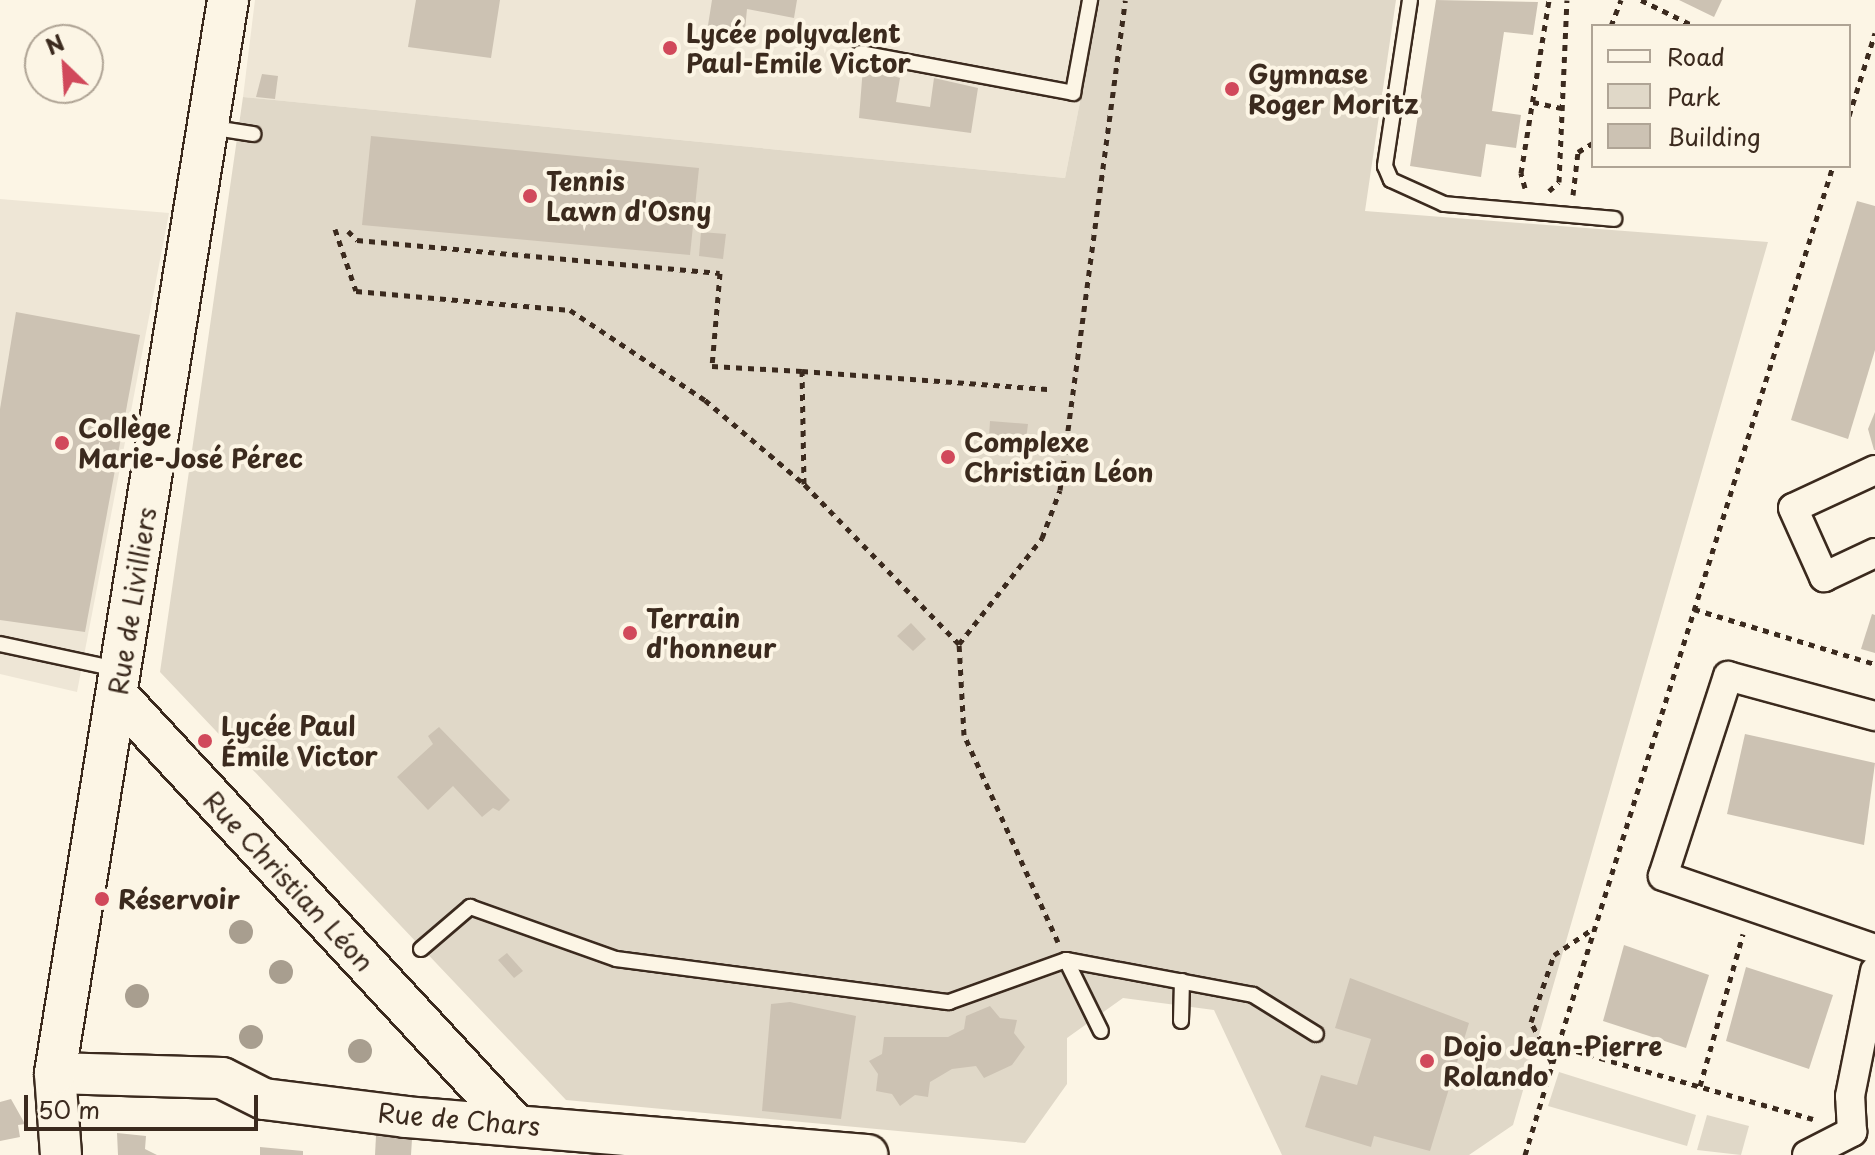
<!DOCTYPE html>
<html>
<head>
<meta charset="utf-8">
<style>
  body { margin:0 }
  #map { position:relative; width:1875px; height:1155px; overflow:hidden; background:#fcf5e5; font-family:"Playpen Sans",sans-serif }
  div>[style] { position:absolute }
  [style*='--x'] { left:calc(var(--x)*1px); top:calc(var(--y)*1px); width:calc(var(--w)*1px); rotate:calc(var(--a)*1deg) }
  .built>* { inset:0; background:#eee6d6 }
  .green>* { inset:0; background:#e0d8c8 }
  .building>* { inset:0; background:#ccc2b3 }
  .path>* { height:5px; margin-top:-2.5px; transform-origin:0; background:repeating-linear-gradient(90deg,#3b2a1e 0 6px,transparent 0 12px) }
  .roads { filter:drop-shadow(2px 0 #3b2a1e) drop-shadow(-2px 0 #3b2a1e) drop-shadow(0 2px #3b2a1e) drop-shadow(0 -2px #3b2a1e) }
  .lane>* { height:14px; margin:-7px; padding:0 7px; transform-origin:7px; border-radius:7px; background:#fcf5e5 }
  .street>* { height:28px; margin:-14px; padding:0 14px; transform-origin:14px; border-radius:14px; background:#fcf5e5 }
  .secondary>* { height:40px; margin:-20px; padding:0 20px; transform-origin:20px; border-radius:20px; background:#fcf5e5 }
  .trees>* { width:24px; height:24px; margin:-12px; border-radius:50%; background:#a89e8f }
  .dots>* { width:22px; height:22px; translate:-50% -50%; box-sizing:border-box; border:4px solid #fcf5e5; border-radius:50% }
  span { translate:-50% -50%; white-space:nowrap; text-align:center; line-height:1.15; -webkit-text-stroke:8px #fcf5e5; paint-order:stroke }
  .poi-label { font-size:26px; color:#3b2a1e; font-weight:700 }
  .left { translate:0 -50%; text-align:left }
  .street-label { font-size:26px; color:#3b2a1e }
  .legend { position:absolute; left:1591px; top:24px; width:260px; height:144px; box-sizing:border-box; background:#fcf5e5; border:2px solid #afa495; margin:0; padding:10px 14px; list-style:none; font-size:24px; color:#3b2a1e }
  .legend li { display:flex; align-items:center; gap:16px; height:40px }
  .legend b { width:40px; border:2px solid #afa495 }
  .north { position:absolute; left:24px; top:24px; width:80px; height:80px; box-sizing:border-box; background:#fcf5e5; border:2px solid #afa495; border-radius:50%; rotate:335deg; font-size:22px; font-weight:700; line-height:32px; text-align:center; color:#3b2a1e }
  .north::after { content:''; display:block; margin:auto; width:28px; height:36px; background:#d1495b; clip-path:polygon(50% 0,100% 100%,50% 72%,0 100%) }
  .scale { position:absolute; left:24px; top:1095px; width:234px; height:36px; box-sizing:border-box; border:4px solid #3b2a1e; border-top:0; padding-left:10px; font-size:24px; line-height:28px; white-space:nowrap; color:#3b2a1e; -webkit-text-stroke:6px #fcf5e5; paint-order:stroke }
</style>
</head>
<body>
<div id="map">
  <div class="built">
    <div style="clip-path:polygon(255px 0,1100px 0,1065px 178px,243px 97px)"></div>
    <div style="clip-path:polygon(0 199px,169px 213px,77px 692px,0 674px)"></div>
  </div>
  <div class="green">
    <div style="clip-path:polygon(1100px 0,1396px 0,1365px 211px,1768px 242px,1513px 1125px,1469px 1155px,1282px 1155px,1214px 1010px,1123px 998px,1067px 1038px,1067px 1084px,1025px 1143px,566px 1100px,160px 672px,243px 97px,1065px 178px)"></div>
    <div style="clip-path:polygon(1559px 1072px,1696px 1115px,1687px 1146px,1548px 1106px)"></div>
    <div style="clip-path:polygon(1707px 1115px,1749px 1126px,1741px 1155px,1697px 1150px)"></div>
  </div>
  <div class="building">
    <div style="clip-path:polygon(416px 0,500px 0,491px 58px,408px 47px)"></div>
    <div style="clip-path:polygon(712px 0,797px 0,794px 18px,747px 9px,745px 30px,706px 38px)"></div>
    <div style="clip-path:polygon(1436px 0,1538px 2px,1533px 35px,1504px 32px,1492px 111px,1521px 115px,1516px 148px,1486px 144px,1481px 177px,1410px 166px)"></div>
    <div style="clip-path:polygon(1679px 0,1722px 0,1714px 17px)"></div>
    <div style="clip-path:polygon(863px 67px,900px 78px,896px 102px,930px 107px,934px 78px,978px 88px,971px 133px,859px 118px)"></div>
    <div style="clip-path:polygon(262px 74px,278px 76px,275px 99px,256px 97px)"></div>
    <div style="clip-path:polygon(371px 136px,699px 168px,690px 255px,362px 225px)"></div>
    <div style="clip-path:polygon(1857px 201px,1875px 206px,1875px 350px,1848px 439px,1791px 420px)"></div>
    <div style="clip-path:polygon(701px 232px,726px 234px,723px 259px,699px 256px)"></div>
    <div style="clip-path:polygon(16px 312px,140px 335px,85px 632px,0 620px,0 409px)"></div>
    <div style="clip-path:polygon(1875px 412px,1875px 450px,1874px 450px,1868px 429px)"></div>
    <div style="clip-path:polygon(990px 421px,1028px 424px,1024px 455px,988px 451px)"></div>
    <div style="clip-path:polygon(1872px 614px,1875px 615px,1875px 653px,1861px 649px)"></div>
    <div style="clip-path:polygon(911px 623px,926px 639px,913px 651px,897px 636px)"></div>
    <div style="clip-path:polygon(439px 727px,510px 800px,499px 811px,493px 808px,482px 817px,453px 786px,428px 810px,397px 777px,433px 744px,428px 736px)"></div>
    <div style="clip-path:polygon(1745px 734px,1875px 763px,1864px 845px,1727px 814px)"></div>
    <div style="clip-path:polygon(1624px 945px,1709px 975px,1686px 1048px,1603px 1021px)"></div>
    <div style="clip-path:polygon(507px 953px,523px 971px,514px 978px,498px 960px)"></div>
    <div style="clip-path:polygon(1746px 967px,1833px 995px,1809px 1069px,1726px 1041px)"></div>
    <div style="clip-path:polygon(1350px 978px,1469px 1023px,1430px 1151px,1374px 1136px,1371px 1147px,1305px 1127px,1321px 1075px,1357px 1085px,1371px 1039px,1335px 1028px)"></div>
    <div style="clip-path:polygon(790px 1002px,856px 1016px,841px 1119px,762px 1111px,771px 1004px)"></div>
    <div style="clip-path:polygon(990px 1006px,1000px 1018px,1017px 1020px,1014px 1033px,1025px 1047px,1012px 1065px,984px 1078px,976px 1066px,952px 1069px,930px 1082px,928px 1097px,915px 1095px,900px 1106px,892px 1094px,876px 1091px,878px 1074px,869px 1061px,882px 1054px,884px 1037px,948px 1037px,964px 1029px,966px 1016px)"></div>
    <div style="clip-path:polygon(11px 1099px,25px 1124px,18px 1125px,20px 1137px,0 1141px,0 1102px)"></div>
    <div style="clip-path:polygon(117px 1133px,146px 1136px,145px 1149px,157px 1155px,118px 1155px)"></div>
    <div style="clip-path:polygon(376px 1136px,412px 1139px,411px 1155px,375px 1155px)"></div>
    <div style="clip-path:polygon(260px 1147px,303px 1151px,303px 1155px,260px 1155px)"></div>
  </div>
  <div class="path">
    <div style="--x:1641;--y:0;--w:59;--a:26.1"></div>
    <div style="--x:1611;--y:26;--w:28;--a:-69"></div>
    <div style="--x:1533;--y:102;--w:33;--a:12"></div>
    <div style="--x:1849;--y:116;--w:87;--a:-72.6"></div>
    <div style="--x:1525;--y:188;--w:16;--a:-105"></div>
    <div style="--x:1521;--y:173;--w:175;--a:-80.8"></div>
    <div style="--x:1549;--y:191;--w:13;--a:-42"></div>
    <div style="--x:1559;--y:182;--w:182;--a:-87.5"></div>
    <div style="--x:1573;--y:195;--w:43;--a:-83.4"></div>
    <div style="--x:1578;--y:152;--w:17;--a:-31"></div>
    <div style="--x:335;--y:229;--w:65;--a:71.3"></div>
    <div style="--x:356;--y:291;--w:215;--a:5.1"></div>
    <div style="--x:570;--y:310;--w:162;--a:33.7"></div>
    <div style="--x:705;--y:400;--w:130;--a:40.3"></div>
    <div style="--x:348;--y:231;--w:13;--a:45"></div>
    <div style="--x:357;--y:240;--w:364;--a:5.2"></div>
    <div style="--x:720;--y:273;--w:93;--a:94.9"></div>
    <div style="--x:712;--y:366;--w:90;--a:3.2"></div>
    <div style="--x:1694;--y:609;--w:189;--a:16.9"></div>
    <div style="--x:959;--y:644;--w:223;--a:-134.1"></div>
    <div style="--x:804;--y:484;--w:113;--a:-91"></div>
    <div style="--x:802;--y:371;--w:249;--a:4.2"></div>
    <div style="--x:1058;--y:942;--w:227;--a:-114.4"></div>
    <div style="--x:964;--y:735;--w:91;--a:-93.1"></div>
    <div style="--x:959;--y:644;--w:135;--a:-51.9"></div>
    <div style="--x:1042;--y:538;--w:51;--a:-69.4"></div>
    <div style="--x:1060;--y:490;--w:494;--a:-82.4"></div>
    <div style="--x:1552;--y:1063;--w:46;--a:-117.1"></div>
    <div style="--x:1531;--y:1022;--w:71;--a:-71.1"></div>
    <div style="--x:1554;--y:955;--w:48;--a:-34"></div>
    <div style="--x:1700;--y:1086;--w:158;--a:-74.2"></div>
    <div style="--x:1813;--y:1119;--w:265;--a:-164"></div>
    <div style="--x:1558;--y:1046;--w:922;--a:-72.65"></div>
    <div style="--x:1525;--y:1155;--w:114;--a:-73.2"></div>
  </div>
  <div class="roads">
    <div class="lane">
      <div style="--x:1410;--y:0;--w:168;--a:98.6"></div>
      <div style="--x:1385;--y:166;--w:15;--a:67"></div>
      <div style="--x:1391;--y:180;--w:58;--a:24.4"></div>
      <div style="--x:1444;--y:204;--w:171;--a:5"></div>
      <div style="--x:860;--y:53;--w:217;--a:10.6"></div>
      <div style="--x:1073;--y:93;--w:95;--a:-79.6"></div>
      <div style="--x:208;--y:127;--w:46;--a:8.8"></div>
      <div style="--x:0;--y:644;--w:120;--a:12.1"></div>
      <div style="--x:421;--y:949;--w:65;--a:-40.6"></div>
      <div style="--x:470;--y:907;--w:155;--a:19.6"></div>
      <div style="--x:616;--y:959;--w:336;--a:7.4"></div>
      <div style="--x:949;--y:1002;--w:124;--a:-19.7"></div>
      <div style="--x:1066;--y:960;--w:190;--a:10.6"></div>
      <div style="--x:1253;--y:995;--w:74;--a:31.8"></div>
      <div style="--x:1066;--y:960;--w:79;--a:63.8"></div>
      <div style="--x:1181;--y:1021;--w:40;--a:-88.6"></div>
    </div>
    <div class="street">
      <div style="--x:1875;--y:470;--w:90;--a:155.1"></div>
      <div style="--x:1793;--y:508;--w:76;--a:65.8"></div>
      <div style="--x:1824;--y:577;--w:56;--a:-25.2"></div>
      <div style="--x:1875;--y:716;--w:152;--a:-164.8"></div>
      <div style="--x:1728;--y:676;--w:210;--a:108"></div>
      <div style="--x:1663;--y:876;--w:224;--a:19"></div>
      <div style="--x:1807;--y:1155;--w:51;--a:-27.1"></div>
      <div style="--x:1852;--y:1132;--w:36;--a:-93"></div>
      <div style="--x:1850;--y:1096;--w:127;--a:-78.7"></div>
    </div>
    <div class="secondary">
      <div style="--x:117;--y:695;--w:580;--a:47.17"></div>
      <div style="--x:55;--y:1073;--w:167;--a:1.7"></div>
      <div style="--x:222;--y:1078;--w:47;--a:26.6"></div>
      <div style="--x:264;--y:1099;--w:143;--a:7.2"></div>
      <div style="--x:406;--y:1117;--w:463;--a:4.7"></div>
      <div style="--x:61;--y:1155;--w:82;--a:-94.2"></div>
      <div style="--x:55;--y:1073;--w:1087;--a:-80.84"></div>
    </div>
  </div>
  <div class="trees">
    <div style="left:241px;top:932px"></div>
    <div style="left:281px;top:972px"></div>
    <div style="left:137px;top:996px"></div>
    <div style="left:251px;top:1037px"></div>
    <div style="left:360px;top:1051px"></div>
  </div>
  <div class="dots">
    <div style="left:670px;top:48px;background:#d1495b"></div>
    <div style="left:1232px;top:89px;background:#d1495b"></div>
    <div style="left:530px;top:196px;background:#d1495b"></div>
    <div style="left:62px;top:443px;background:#d1495b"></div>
    <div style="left:948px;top:457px;background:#d1495b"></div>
    <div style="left:630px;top:633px;background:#d1495b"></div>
    <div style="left:205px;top:741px;background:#d1495b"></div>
    <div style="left:102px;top:899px;background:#d1495b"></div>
    <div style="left:1427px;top:1061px;background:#d1495b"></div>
  </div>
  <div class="poi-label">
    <span class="left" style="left:686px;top:48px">Lycée polyvalent<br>Paul-Emile Victor</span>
    <span class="left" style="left:1248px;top:89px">Gymnase<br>Roger Moritz</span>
    <span class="left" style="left:546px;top:196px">Tennis<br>Lawn d'Osny</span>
    <span class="left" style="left:78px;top:443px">Collège<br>Marie-José Pérec</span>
    <span class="left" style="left:964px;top:457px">Complexe<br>Christian Léon</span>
    <span class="left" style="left:646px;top:633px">Terrain<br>d'honneur</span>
    <span class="left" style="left:221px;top:741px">Lycée Paul<br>Émile Victor</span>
    <span class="left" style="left:118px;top:899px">Réservoir</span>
    <span class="left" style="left:1443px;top:1061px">Dojo Jean-Pierre<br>Rolando</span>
  </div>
  <div class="street-label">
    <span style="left:132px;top:601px;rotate:-81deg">Rue de Livilliers</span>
    <span style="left:289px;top:881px;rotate:47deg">Rue Christian Léon</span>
    <span style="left:459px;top:1119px;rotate:5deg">Rue de Chars</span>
  </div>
  <ul class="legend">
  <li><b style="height:10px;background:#fcf5e5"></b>Road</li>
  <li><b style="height:22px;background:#e0d8c8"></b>Park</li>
  <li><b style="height:22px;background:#ccc2b3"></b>Building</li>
  </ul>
  <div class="north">N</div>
  <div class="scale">50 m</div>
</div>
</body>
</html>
